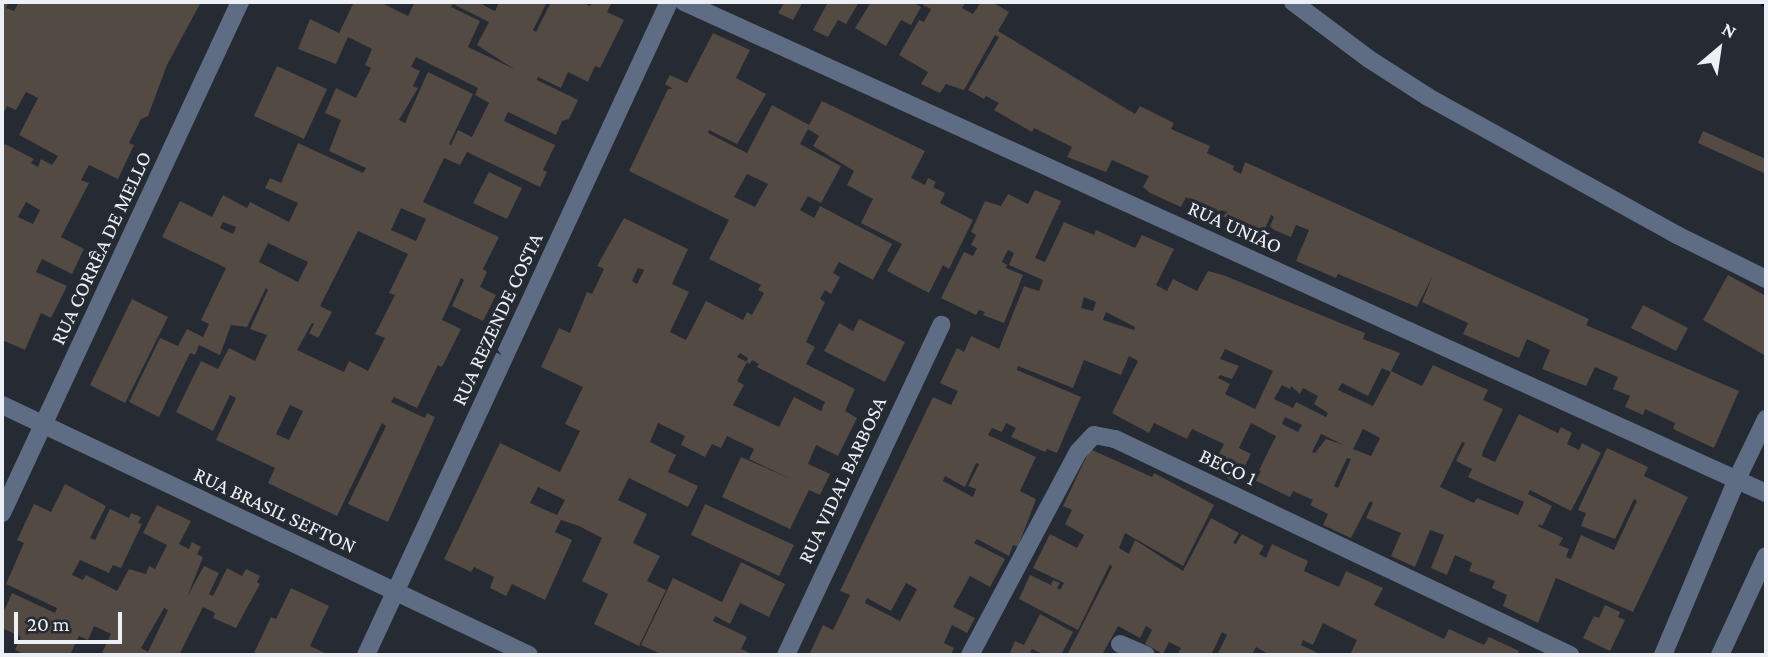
<!DOCTYPE html>
<html>
<head>
<meta charset="utf-8">
<style>
  body { margin:0 }
  #map { position:relative; width:1768px; height:657px; overflow:hidden; background:#262a32; font-family:"Crimson Pro",serif }
  div>[style] { position:absolute }
  [style*='--x'] { left:calc(var(--x)*1px); top:calc(var(--y)*1px); width:calc(var(--w)*1px); rotate:calc(var(--a)*1deg) }
  .stream>* { height:10px; margin:-5px; padding:0 5px; transform-origin:5px; border-radius:5px; background:#00133f }
  .building>* { inset:0; background:#524a43 }
  .minor>* { height:18px; margin:-9px; padding:0 9px; transform-origin:9px; border-radius:9px; background:#5e6d84 }
  span { translate:-50% -50%; white-space:nowrap; text-align:center; line-height:1.15; -webkit-text-stroke:7px #262a32; paint-order:stroke }
  .street-label { font-size:21px; color:#ecf0f5 }
  .frame { position:absolute; inset:0; border:4px solid #ecf0f5; pointer-events:none }
  .north { position:absolute; left:1684px; top:14px; width:70px; height:70px; -webkit-text-stroke:5px #262a32; paint-order:stroke; rotate:29deg; font-size:19px; font-weight:700; line-height:28px; text-align:center; color:#ecf0f5 }
  .north::after { content:''; display:block; margin:auto; width:24px; height:32px; background:#ecf0f5; clip-path:polygon(50% 0,100% 100%,50% 72%,0 100%) }
  .scale { position:absolute; left:14px; top:612px; width:108px; height:32px; box-sizing:border-box; border:4px solid #ecf0f5; border-top:0; padding-left:9px; font-size:21px; line-height:24px; white-space:nowrap; color:#ecf0f5; -webkit-text-stroke:5px #262a32; paint-order:stroke }
</style>
</head>
<body>
<div id="map">
  <div class="stream">
    <div style="--x:1765;--y:2;--w:1;--a:0"></div>
  </div>
  <div class="building">
    <div style="clip-path:polygon(evenodd,2px 2px,9px 2px,6px 8px,14px 11px,19px 2px,201px 2px,167px 65px,148px 116px,141px 119px,129px 143px,134px 145px,118px 179px,89px 165px,81px 180px,89px 183px,61px 237px,84px 249px,72px 274px,42px 259px,36px 272px,67px 286px,51px 318px,41px 313px,25px 350px,2px 340px,2px 150px,5px 144px,34px 159px,31px 163px,38px 167px,41px 159px,52px 165px,58px 156px,19px 135px,38px 98px,26px 92px,16px 110px,7px 106px,2px 116px,2px 2px,26px 202px,40px 210px,33px 224px,18px 217px,26px 202px)"></div>
    <div style="clip-path:polygon(evenodd,354px 2px,380px 2px,408px 16px,415px 2px,484px 2px,483px 5px,495px 11px,499px 2px,547px 2px,533px 30px,536px 32px,551px 2px,581px 2px,590px 6px,593px 2px,612px 2px,607px 12px,624px 20px,600px 68px,595px 66px,588px 82px,568px 72px,561px 88px,538px 77px,537px 80px,578px 100px,569px 119px,562px 121px,556px 135px,508px 112px,504px 121px,555px 145px,543px 170px,547px 172px,540px 187px,467px 152px,460px 165px,444px 158px,423px 202px,499px 237px,483px 269px,487px 272px,480px 287px,496px 295px,483px 321px,452px 306px,464px 280px,461px 278px,442px 320px,461px 329px,442px 367px,438px 365px,417px 408px,394px 397px,391px 402px,425px 418px,427px 413px,435px 417px,388px 522px,348px 504px,386px 426px,382px 423px,337px 516px,268px 483px,275px 468px,216px 440px,236px 398px,230px 395px,213px 431px,176px 412px,201px 361px,218px 369px,229px 348px,255px 361px,267px 335px,250px 329px,268px 290px,266px 288px,247px 327px,231px 325px,220px 355px,199px 345px,195px 355px,190px 353px,159px 417px,129px 402px,160px 338px,178px 346px,187px 329px,203px 337px,209px 324px,201px 320px,226px 268px,162px 237px,180px 201px,212px 217px,223px 195px,247px 208px,250px 202px,289px 222px,298px 203px,265px 188px,270px 178px,281px 183px,298px 143px,363px 173px,366px 168px,329px 151px,341px 120px,325px 113px,336px 88px,356px 98px,371px 68px,365px 65px,372px 49px,348px 37px,336px 64px,298px 49px,310px 19px,339px 33px,354px 2px,453px 4px,489px 22px,477px 45px,514px 69px,468px 47px,480px 21px,451px 7px,453px 4px,354px 2px,416px 57px,478px 88px,475px 95px,489px 103px,472px 137px,458px 130px,451px 145px,449px 144px,473px 94px,428px 72px,405px 123px,399px 120px,418px 88px,413px 86px,420px 71px,411px 67px,416px 57px,354px 2px,401px 208px,426px 219px,416px 241px,391px 230px,401px 208px,354px 2px,223px 222px,236px 227px,233px 234px,220px 228px,223px 222px,354px 2px,358px 231px,408px 254px,389px 293px,395px 295px,375px 334px,385px 338px,368px 371px,349px 361px,344px 372px,297px 350px,312px 323px,314px 324px,309px 333px,318px 338px,332px 312px,320px 306px,358px 231px,354px 2px,268px 243px,308px 262px,298px 282px,259px 262px,268px 243px,354px 2px,290px 405px,303px 411px,289px 440px,276px 434px,290px 405px)"></div>
    <div style="clip-path:polygon(785px 2px,803px 2px,793px 20px,778px 13px)"></div>
    <div style="clip-path:polygon(828px 2px,859px 2px,846px 24px,838px 20px,828px 37px,813px 30px)"></div>
    <div style="clip-path:polygon(871px 2px,917px 2px,916px 4px,921px 7px,911px 25px,901px 20px,886px 46px,855px 28px)"></div>
    <div style="clip-path:polygon(924px 2px,966px 2px,962px 8px,973px 14px,981px 2px,992px 2px,1009px 12px,998px 31px,1135px 114px,1140px 106px,1174px 123px,1171px 129px,1210px 146px,1207px 153px,1234px 166px,1233px 170px,1241px 174px,1245px 162px,1589px 319px,1586px 325px,1739px 391px,1714px 448px,1673px 429px,1675px 423px,1645px 409px,1643px 415px,1625px 407px,1630px 396px,1613px 389px,1618px 377px,1595px 367px,1586px 386px,1542px 369px,1550px 350px,1527px 339px,1519px 358px,1463px 334px,1468px 323px,1422px 302px,1433px 275px,1417px 307px,1338px 274px,1336px 278px,1296px 261px,1309px 230px,1296px 225px,1291px 237px,1274px 230px,1270px 226px,1274px 217px,1271px 215px,1263px 233px,1222px 216px,1219px 225px,1193px 214px,1198px 203px,1186px 197px,1181px 207px,1150px 193px,1143px 187px,1149px 176px,1137px 171px,1112px 160px,1106px 172px,1067px 157px,1072px 147px,1034px 128px,1032px 132px,994px 110px,999px 103px,986px 96px,984px 99px,968px 90px,999px 37px,995px 35px,964px 90px,946px 84px,940px 93px,921px 84px,928px 72px,899px 55px,919px 20px,924px 22px,931px 9px,923px 5px)"></div>
    <div style="clip-path:polygon(evenodd,713px 33px,750px 50px,736px 78px,766px 94px,737px 144px,709px 130px,708px 133px,747px 153px,772px 105px,809px 125px,822px 101px,925px 151px,911px 178px,925px 185px,928px 178px,936px 182px,933px 187px,945px 193px,940px 203px,973px 220px,949px 269px,943px 265px,929px 293px,887px 271px,902px 244px,861px 223px,873px 199px,847px 185px,854px 171px,813px 146px,819px 136px,808px 129px,800px 144px,841px 166px,821px 203px,808px 196px,800px 210px,814px 218px,820px 206px,892px 244px,873px 280px,839px 262px,833px 273px,840px 277px,831px 294px,825px 290px,820px 299px,825px 302px,806px 342px,815px 347px,806px 364px,855px 389px,845px 411px,857px 418px,838px 456px,816px 445px,808px 464px,830px 474px,820px 495px,809px 490px,790px 529px,722px 497px,741px 457px,793px 480px,749px 459px,754px 449px,727px 436px,721px 448px,712px 444px,705px 457px,681px 445px,685px 436px,658px 423px,650px 442px,676px 455px,668px 472px,698px 486px,688px 507px,629px 478px,618px 500px,647px 514px,633px 543px,660px 556px,647px 581px,666px 590px,639px 646px,594px 624px,608px 594px,582px 581px,602px 538px,579px 526px,561px 520px,555px 532px,572px 540px,545px 600px,512px 584px,506px 596px,490px 588px,494px 577px,474px 567px,471px 572px,444px 559px,500px 443px,560px 472px,580px 431px,565px 424px,583px 387px,541px 367px,559px 328px,570px 333px,587px 292px,592px 294px,604px 269px,597px 266px,624px 218px,688px 249px,672px 284px,689px 292px,670px 332px,686px 340px,706px 301px,743px 320px,747px 312px,752px 315px,764px 293px,758px 290px,761px 285px,709px 259px,729px 220px,629px 171px,668px 89px,673px 89px,665px 84px,670px 75px,687px 83px,713px 33px,747px 174px,768px 184px,755px 207px,734px 197px,747px 174px,713px 33px,638px 268px,644px 270px,637px 284px,632px 281px,638px 268px,713px 33px,740px 353px,748px 358px,746px 362px,750px 364px,752px 360px,759px 364px,757px 367px,825px 402px,821px 411px,794px 397px,779px 427px,733px 405px,744px 385px,737px 381px,747px 362px,737px 357px,740px 353px,713px 33px,538px 487px,565px 500px,557px 515px,530px 503px,538px 487px)"></div>
    <div style="clip-path:polygon(277px 66px,327px 89px,304px 139px,254px 116px)"></div>
    <div style="clip-path:polygon(1703px 131px,1766px 159px,1766px 174px,1698px 143px)"></div>
    <div style="clip-path:polygon(489px 172px,522px 188px,507px 219px,473px 203px)"></div>
    <div style="clip-path:polygon(evenodd,1035px 190px,1061px 201px,1035px 258px,1045px 262px,1064px 222px,1094px 235px,1096px 230px,1135px 248px,1142px 235px,1174px 249px,1156px 285px,1167px 291px,1173px 279px,1197px 291px,1208px 271px,1223px 275px,1365px 333px,1363px 339px,1400px 353px,1391px 371px,1422px 386px,1433px 365px,1488px 390px,1483px 400px,1503px 409px,1483px 451px,1482px 456px,1495px 462px,1519px 414px,1558px 433px,1561px 427px,1572px 433px,1567px 444px,1579px 450px,1582px 443px,1601px 453px,1571px 511px,1530px 490px,1528px 494px,1552px 506px,1542px 526px,1539px 524px,1538px 526px,1563px 538px,1559px 545px,1569px 549px,1566px 557px,1571px 559px,1581px 535px,1614px 550px,1637px 501px,1634px 499px,1615px 539px,1581px 526px,1586px 513px,1578px 510px,1607px 448px,1648px 467px,1644px 476px,1688px 497px,1633px 612px,1556px 578px,1538px 623px,1503px 606px,1507px 595px,1492px 588px,1495px 581px,1469px 571px,1472px 563px,1455px 555px,1447px 575px,1431px 568px,1444px 535px,1430px 530px,1415px 567px,1391px 556px,1401px 533px,1366px 518px,1373px 503px,1370px 501px,1351px 538px,1323px 525px,1328px 514px,1310px 505px,1313px 500px,1293px 491px,1290px 497px,1254px 480px,1276px 436px,1251px 423px,1239px 448px,1251px 454px,1236px 483px,1211px 469px,1224px 444px,1192px 429px,1187px 439px,1154px 423px,1149px 433px,1112px 413px,1138px 361px,1129px 356px,1121px 375px,1084px 360px,1073px 388px,1018px 366px,1017px 370px,1081px 397px,1057px 453px,1047px 449px,1045px 452px,1011px 437px,1016px 428px,1006px 423px,1002px 432px,992px 428px,988px 435px,1036px 457px,1020px 491px,1036px 499px,1018px 547px,1013px 545px,1009px 556px,977px 539px,974px 543px,1005px 559px,990px 587px,970px 576px,953px 607px,975px 618px,967px 633px,952px 625px,944px 643px,954px 648px,951px 655px,809px 655px,823px 625px,833px 630px,850px 595px,840px 591px,933px 397px,951px 405px,958px 391px,940px 383px,957px 348px,964px 352px,971px 336px,999px 349px,1024px 286px,1039px 291px,1043px 280px,1009px 265px,1014px 253px,1008px 250px,1002px 262px,1007px 265px,1006px 268px,1023px 275px,1004px 323px,983px 315px,985px 312px,979px 310px,976px 315px,941px 298px,964px 252px,973px 256px,977px 248px,971px 245px,976px 235px,971px 232px,985px 201px,1001px 206px,1008px 194px,1028px 204px,1035px 190px,1084px 297px,1096px 302px,1093px 311px,1081px 308px,1084px 297px,1035px 190px,1106px 312px,1135px 327px,1134px 330px,1103px 320px,1106px 312px,1035px 190px,1225px 349px,1273px 371px,1255px 409px,1225px 394px,1230px 384px,1218px 378px,1220px 375px,1232px 379px,1239px 366px,1220px 359px,1225px 349px,1035px 190px,1382px 368px,1391px 372px,1373px 406px,1338px 390px,1342px 383px,1368px 396px,1382px 368px,1035px 190px,1282px 385px,1290px 389px,1291px 386px,1300px 394px,1303px 388px,1318px 396px,1314px 404px,1328px 413px,1326px 417px,1296px 402px,1293px 408px,1274px 399px,1282px 385px,1035px 190px,1285px 417px,1302px 425px,1298px 432px,1282px 424px,1285px 417px,1035px 190px,1363px 429px,1380px 438px,1371px 456px,1353px 449px,1363px 429px,1035px 190px,1321px 434px,1344px 445px,1326px 439px,1315px 453px,1312px 452px,1321px 434px,1035px 190px,1462px 442px,1465px 443px,1456px 461px,1472px 469px,1468px 477px,1524px 502px,1518px 515px,1477px 498px,1474px 503px,1440px 487px,1462px 442px,1035px 190px,1347px 458px,1351px 459px,1338px 488px,1334px 486px,1347px 458px,1035px 190px,976px 463px,979px 464px,968px 486px,976px 489px,973px 497px,943px 481px,945px 476px,965px 487px,976px 463px,1035px 190px,906px 583px,917px 589px,900px 621px,865px 603px,867px 598px,891px 611px,906px 583px)"></div>
    <div style="clip-path:polygon(1728px 275px,1766px 296px,1766px 356px,1703px 320px)"></div>
    <div style="clip-path:polygon(132px 299px,168px 317px,125px 403px,90px 385px)"></div>
    <div style="clip-path:polygon(1643px 305px,1688px 328px,1676px 351px,1631px 328px)"></div>
    <div style="clip-path:polygon(859px 319px,905px 342px,885px 382px,824px 351px,839px 323px,853px 331px)"></div>
    <div style="clip-path:polygon(1090px 449px,1152px 477px,1154px 473px,1214px 505px,1183px 566px,1125px 533px,1119px 548px,1129px 554px,1135px 540px,1183px 571px,1211px 518px,1239px 533px,1233px 543px,1236px 544px,1242px 534px,1264px 546px,1259px 554px,1266px 558px,1272px 544px,1308px 561px,1304px 571px,1339px 587px,1346px 571px,1383px 588px,1374px 605px,1444px 639px,1449px 629px,1484px 645px,1489px 637px,1519px 651px,1517px 655px,1350px 655px,1357px 640px,1323px 623px,1313px 645px,1303px 640px,1301px 645px,1322px 655px,1270px 655px,1256px 647px,1252px 655px,1217px 655px,1227px 635px,1222px 632px,1211px 655px,1177px 655px,1181px 648px,1169px 642px,1163px 654px,1145px 644px,1152px 630px,1146px 626px,1140px 638px,1118px 626px,1102px 655px,1067px 655px,1112px 567px,1110px 564px,1078px 630px,1019px 599px,1030px 575px,1051px 585px,1053px 580px,1060px 583px,1057px 588px,1060px 590px,1064px 583px,1033px 568px,1050px 534px,1077px 548px,1084px 535px,1065px 524px,1072px 510px,1063px 506px)"></div>
    <div style="clip-path:polygon(evenodd,65px 484px,106px 506px,90px 538px,95px 540px,110px 509px,129px 518px,131px 513px,141px 517px,138px 523px,142px 524px,121px 568px,113px 565px,109px 573px,80px 560px,72px 575px,83px 580px,86px 575px,117px 591px,129px 569px,146px 574px,149px 566px,155px 569px,167px 545px,143px 533px,157px 505px,191px 521px,179px 544px,189px 549px,192px 542px,201px 547px,197px 554px,203px 557px,187px 597px,204px 566px,219px 573px,209px 594px,213px 596px,227px 568px,242px 576px,246px 569px,260px 576px,257px 582px,260px 584px,236px 628px,213px 618px,215px 613px,203px 607px,179px 655px,101px 655px,111px 634px,94px 626px,88px 640px,79px 636px,70px 655px,18px 655px,20px 652px,15px 650px,21px 637px,2px 628px,2px 607px,5px 609px,12px 593px,55px 613px,57px 608px,6px 584px,24px 543px,17px 540px,34px 504px,51px 512px,65px 484px,164px 608px,168px 610px,148px 652px,141px 648px,164px 608px)"></div>
    <div style="clip-path:polygon(705px 504px,794px 545px,779px 576px,691px 535px)"></div>
    <div style="clip-path:polygon(741px 562px,785px 584px,769px 617px,740px 603px,730px 624px,715px 616px,713px 621px,747px 637px,741px 649px,754px 655px,663px 655px,641px 645px,673px 578px,722px 602px)"></div>
    <div style="clip-path:polygon(291px 588px,329px 606px,310px 646px,329px 655px,253px 655px,271px 617px,276px 619px)"></div>
    <div style="clip-path:polygon(1605px 605px,1620px 612px,1618px 617px,1625px 620px,1610px 651px,1583px 638px,1594px 616px,1599px 618px)"></div>
    <div style="clip-path:polygon(1040px 614px,1073px 632px,1061px 655px,1045px 655px,1032px 649px,1030px 652px,1035px 655px,1009px 655px,1015px 641px,1024px 645px)"></div>
  </div>
  <div class="minor">
    <div style="--x:684;--y:2;--w:1188;--a:24.41"></div>
    <div style="--x:1293;--y:2;--w:95;--a:36.9"></div>
    <div style="--x:1369;--y:59;--w:70;--a:32.8"></div>
    <div style="--x:1428;--y:97;--w:285;--a:29"></div>
    <div style="--x:1677;--y:235;--w:99;--a:26.3"></div>
    <div style="--x:2;--y:405;--w:583;--a:25.38"></div>
    <div style="--x:2;--y:513;--w:564;--a:-65.03"></div>
    <div style="--x:1120;--y:644;--w:28;--a:23"></div>
    <div style="--x:366;--y:655;--w:720;--a:-65.11"></div>
    <div style="--x:786;--y:655;--w:365;--a:-64.8"></div>
    <div style="--x:970;--y:655;--w:230;--a:-62"></div>
    <div style="--x:1078;--y:452;--w:23;--a:-47"></div>
    <div style="--x:1094;--y:435;--w:21;--a:11"></div>
    <div style="--x:1115;--y:439;--w:504;--a:25.39"></div>
    <div style="--x:1663;--y:655;--w:191;--a:-67.2"></div>
    <div style="--x:1737;--y:479;--w:67;--a:-64.2"></div>
    <div style="--x:1720;--y:655;--w:109;--a:-65.1"></div>
  </div>
  <div class="street-label">
    <span style="left:1235px;top:227px;rotate:24deg">RUA UNIÃO</span>
    <span style="left:101px;top:248px;rotate:-65deg">RUA CORRÊA DE MELLO</span>
    <span style="left:497px;top:319px;rotate:-65deg">RUA REZENDE COSTA</span>
    <span style="left:1228px;top:467px;rotate:25deg">BECO 1</span>
    <span style="left:842px;top:480px;rotate:-65deg">RUA VIDAL BARBOSA</span>
    <span style="left:275px;top:510px;rotate:25deg">RUA BRASIL SEFTON</span>
  </div>
  <div class="frame"></div>
  <div class="north">N</div>
  <div class="scale">20 m</div>
</div>
</body>
</html>
